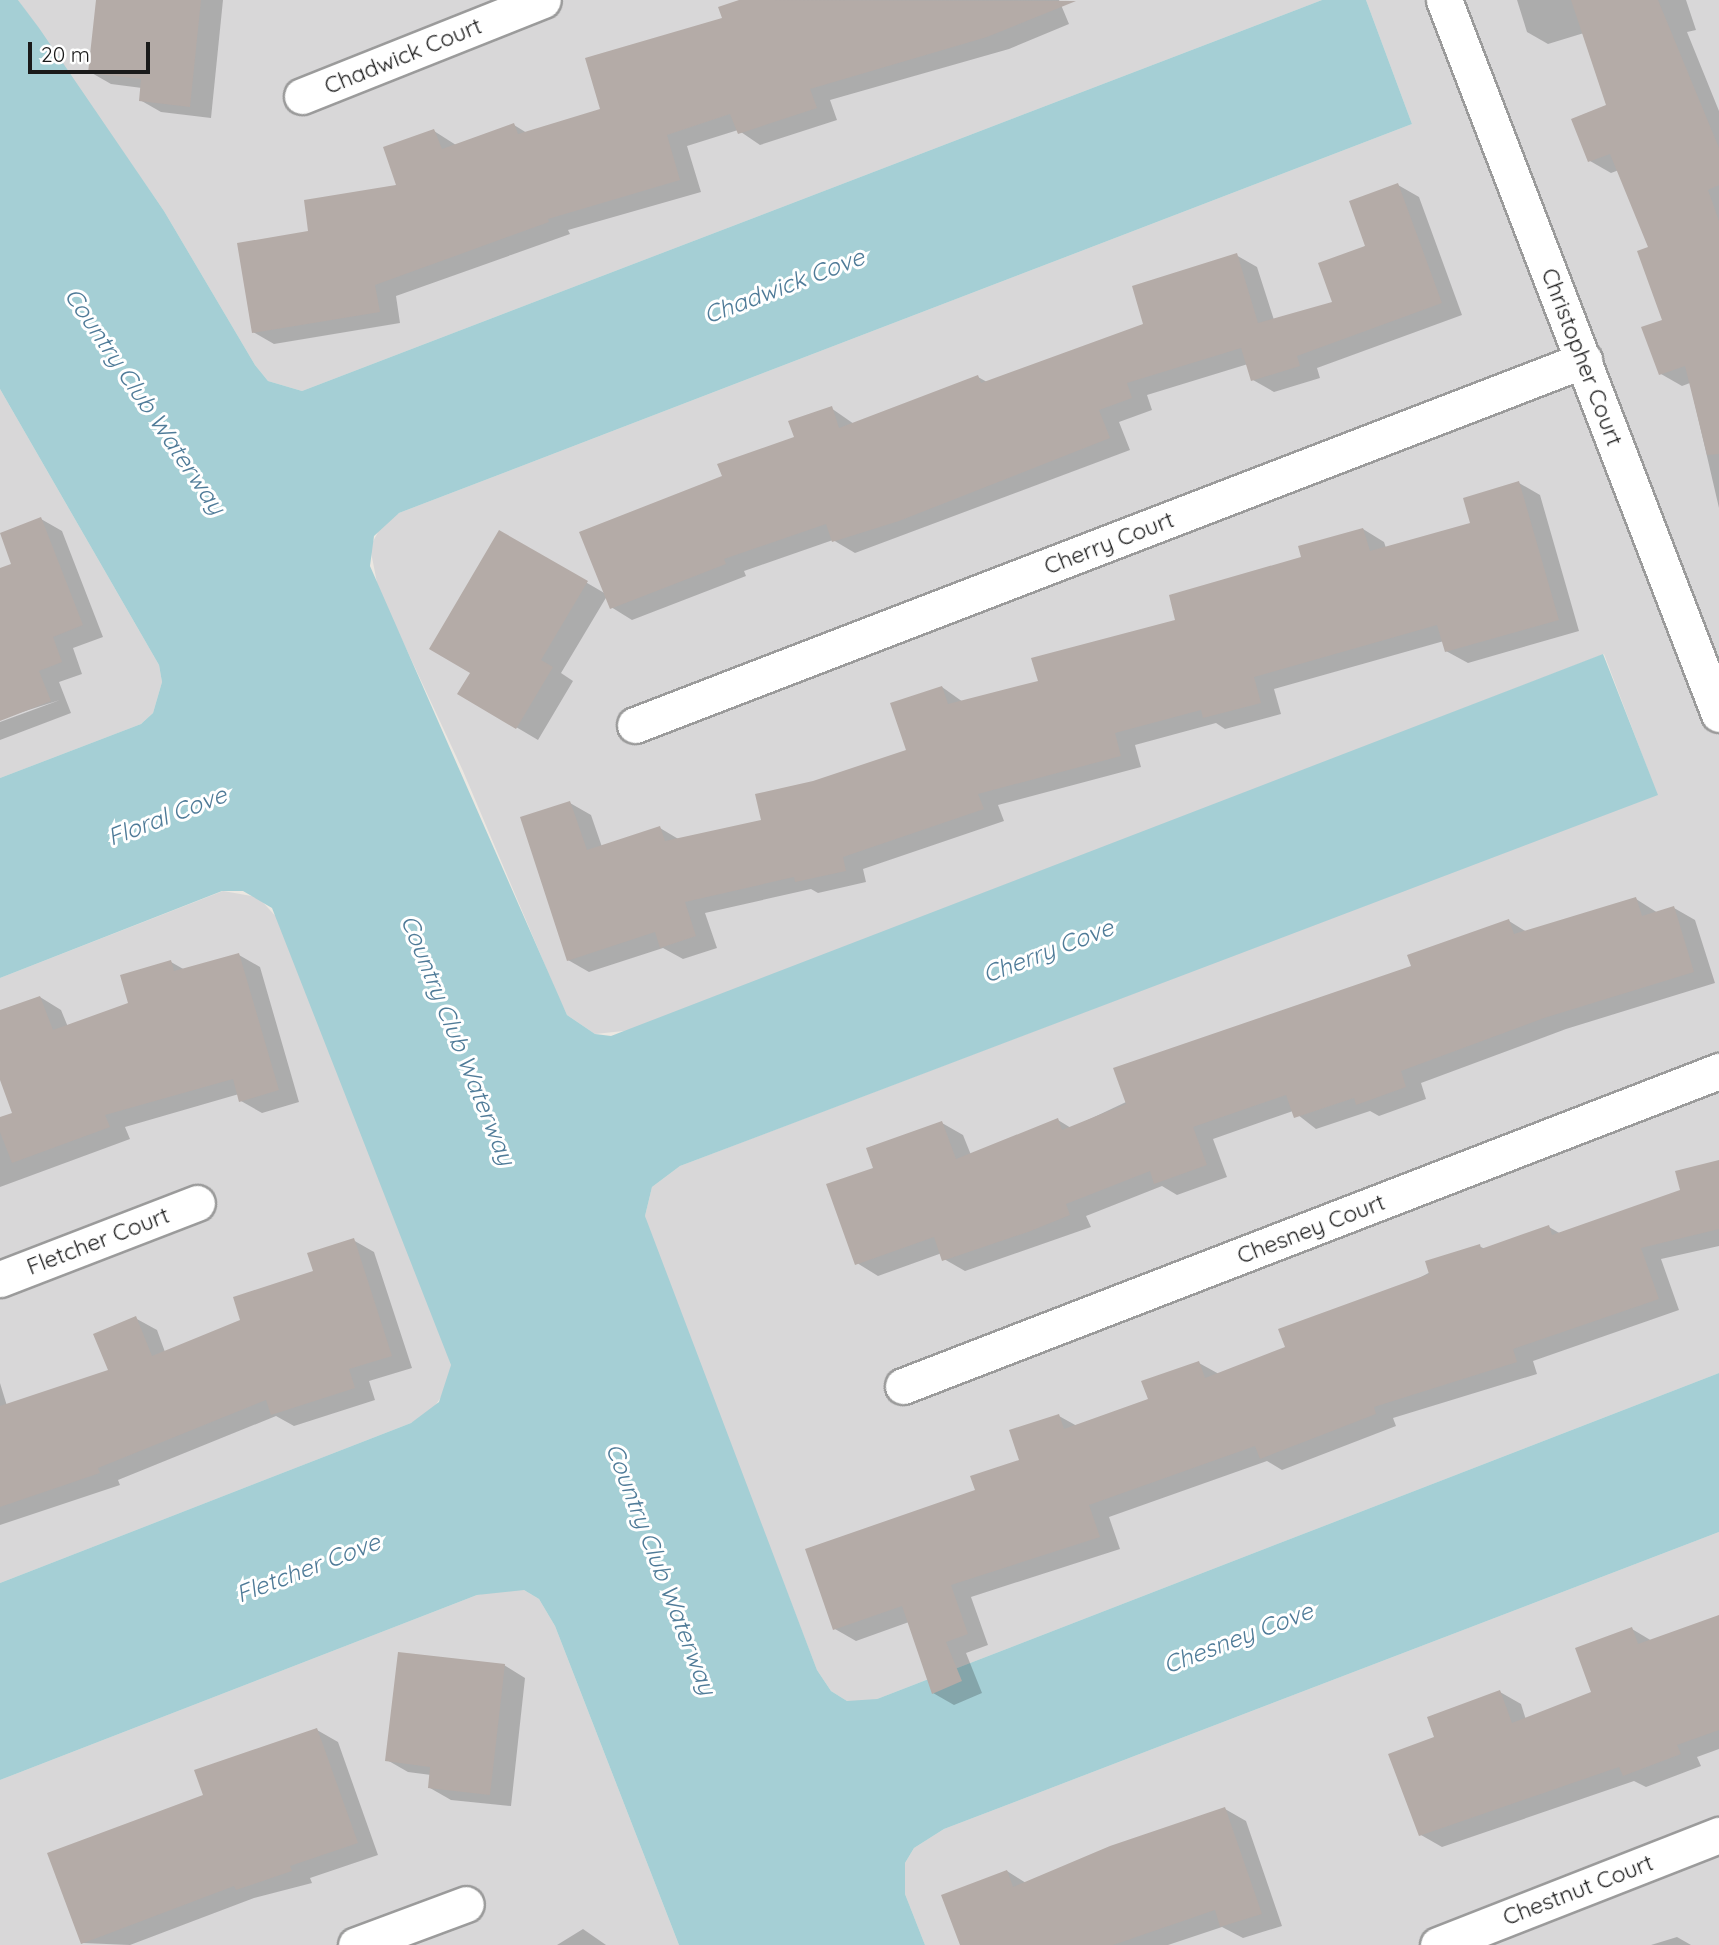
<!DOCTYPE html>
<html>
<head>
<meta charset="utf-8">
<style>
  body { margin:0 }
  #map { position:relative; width:1719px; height:1945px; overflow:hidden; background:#ebe7e1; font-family:Quicksand,sans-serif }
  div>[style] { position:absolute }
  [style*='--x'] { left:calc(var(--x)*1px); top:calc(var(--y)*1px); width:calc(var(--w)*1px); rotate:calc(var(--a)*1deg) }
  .residential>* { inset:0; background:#d8d7d8 }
  .water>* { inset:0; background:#a5cfd5 }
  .shadow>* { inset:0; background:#0003 }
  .building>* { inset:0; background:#b4aba7 }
  .roads { filter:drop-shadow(2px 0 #9b9b9b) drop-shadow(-2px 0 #9b9b9b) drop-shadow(0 2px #9b9b9b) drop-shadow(0 -2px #9b9b9b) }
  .minor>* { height:35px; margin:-17.5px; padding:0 17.5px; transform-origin:17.5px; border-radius:17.5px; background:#fff }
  span { translate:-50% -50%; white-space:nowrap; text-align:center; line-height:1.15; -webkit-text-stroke:6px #fff; paint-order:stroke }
  .street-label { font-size:23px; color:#1a1a1a }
  .water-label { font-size:24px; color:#4f7b98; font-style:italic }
  .scale { position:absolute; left:28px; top:42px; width:122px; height:32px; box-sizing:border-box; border:4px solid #1a1a1a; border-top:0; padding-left:9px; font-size:21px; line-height:24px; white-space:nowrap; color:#1a1a1a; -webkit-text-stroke:5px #fff; paint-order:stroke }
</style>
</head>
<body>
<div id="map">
  <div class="residential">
    <div style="clip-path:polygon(18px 0,1322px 0,302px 391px,268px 381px,255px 365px,164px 211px)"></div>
    <div style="clip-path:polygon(1366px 0,1719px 0,1719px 1373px,877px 1699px,858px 1704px,847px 1701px,831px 1691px,817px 1670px,648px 1231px,645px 1216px,652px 1187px,680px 1166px,1657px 794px,1604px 654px,633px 1030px,595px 1034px,567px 1015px,558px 996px,463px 771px,378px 588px,370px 547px,383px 523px,399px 513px,1412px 124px)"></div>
    <div style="clip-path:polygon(0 389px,159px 665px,162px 682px,153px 713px,141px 724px,0 778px)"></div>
    <div style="clip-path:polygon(223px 891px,258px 897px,281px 922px,446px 1348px,451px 1365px,448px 1387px,430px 1413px,411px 1423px,0 1583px,0 978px)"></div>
    <div style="clip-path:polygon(1719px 1532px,1719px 1945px,925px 1945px,905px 1894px,905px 1863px,914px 1848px,944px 1829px)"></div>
    <div style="clip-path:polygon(505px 1589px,524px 1590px,539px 1599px,555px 1626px,679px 1945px,0 1945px,0 1780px,477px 1595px)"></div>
  </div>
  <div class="water">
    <div style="clip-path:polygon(0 0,18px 0,39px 28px,164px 211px,255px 365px,268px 381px,302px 391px,1322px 0,1366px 0,1412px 124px,399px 513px,374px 536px,370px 566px,567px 1015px,595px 1034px,611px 1036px,1603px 654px,1658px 795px,680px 1166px,652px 1187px,645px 1216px,817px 1670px,831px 1691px,847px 1701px,877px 1699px,1719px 1373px,1719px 1532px,944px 1829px,914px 1848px,905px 1863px,905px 1894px,925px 1945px,679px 1945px,555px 1626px,539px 1599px,524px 1590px,477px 1595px,0 1780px,0 1583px,411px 1423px,439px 1402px,451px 1365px,272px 908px,243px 891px,222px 891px,0 978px,0 778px,141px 724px,153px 713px,162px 682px,159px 665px,0 389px)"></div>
  </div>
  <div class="shadow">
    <div style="clip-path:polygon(98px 0,223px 0,211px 118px,161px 112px,140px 100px,142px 88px,111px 84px,90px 72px)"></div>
    <div style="clip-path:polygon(745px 0,1059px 0,1069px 24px,1009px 49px,830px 100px,837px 120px,760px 145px,738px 130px,687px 146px,701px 192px,568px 230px,570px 234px,396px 296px,400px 323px,274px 344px,253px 332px,310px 233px,399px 187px,434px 131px,456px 145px,514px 125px,527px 133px,602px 110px,724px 19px,720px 8px)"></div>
    <div style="clip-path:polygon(1517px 0,1686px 0,1696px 30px,1687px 32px,1719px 111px,1719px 508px,1690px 383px,1682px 386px,1661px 374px,1665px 321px,1651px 248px,1619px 170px,1611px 173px,1590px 161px,1608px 106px,1584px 33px,1548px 44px,1527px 32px)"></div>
    <div style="clip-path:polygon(1398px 185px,1419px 197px,1462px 315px,1317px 368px,1320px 378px,1274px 392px,1253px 380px,1248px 364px,1147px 395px,1152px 410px,1119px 422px,1130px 450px,855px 553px,833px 540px,744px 571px,746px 576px,632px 620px,611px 607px,607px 596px,561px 673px,573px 681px,538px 740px,460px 694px,472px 673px,500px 532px,606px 594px,724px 477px,796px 438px,831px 408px,854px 424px,978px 377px,987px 382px,1146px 325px,1236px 255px,1257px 267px,1274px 320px,1334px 303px)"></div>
    <div style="clip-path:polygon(1519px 483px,1540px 495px,1579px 631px,1468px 663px,1446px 651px,1444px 641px,1274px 689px,1281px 714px,1225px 729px,1216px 723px,1135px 745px,1141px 767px,998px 805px,1004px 821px,863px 869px,866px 882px,818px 893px,811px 889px,705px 913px,717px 948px,683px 959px,663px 948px,589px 972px,568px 960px,570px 803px,591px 815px,602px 847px,660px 828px,680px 840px,763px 822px,814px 783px,908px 751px,942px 687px,963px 702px,1040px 682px,1177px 621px,1363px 529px,1384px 542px,1386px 548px,1472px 524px)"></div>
    <div style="clip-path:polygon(41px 519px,62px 531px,103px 637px,73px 648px,82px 674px,59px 682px,71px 713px,0 740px,0 722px,60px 700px,0 719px,0 570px,13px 565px)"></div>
    <div style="clip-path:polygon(1636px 899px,1658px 913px,1674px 908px,1695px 920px,1715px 983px,1566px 1029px,1421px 1083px,1426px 1099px,1379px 1116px,1370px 1111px,1316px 1129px,1293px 1111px,1213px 1139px,1227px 1177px,1177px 1195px,1162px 1186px,1086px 1216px,1091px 1227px,965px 1271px,944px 1259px,942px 1253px,878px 1276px,857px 1263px,876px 1169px,942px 1123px,963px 1135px,971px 1155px,1058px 1120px,1071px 1128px,1509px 921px,1527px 932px)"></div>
    <div style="clip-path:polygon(239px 955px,260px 967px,299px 1102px,262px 1113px,241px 1101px,239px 1094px,125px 1127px,130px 1139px,0 1187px,0 1119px,15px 1114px,0 1075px,0 1012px,40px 997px,61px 1010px,68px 1027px,130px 1004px,171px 962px,185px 970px)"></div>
    <div style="clip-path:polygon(1719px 1162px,1719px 1246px,1661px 1259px,1679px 1310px,1533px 1361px,1537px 1374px,1393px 1418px,1396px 1426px,1282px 1470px,1267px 1461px,1109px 1517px,1120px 1549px,971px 1597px,988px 1645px,966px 1653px,982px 1693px,954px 1705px,933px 1693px,909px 1622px,856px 1641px,835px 1629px,977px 1491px,1021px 1461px,1059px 1416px,1077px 1426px,1150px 1401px,1199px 1363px,1219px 1374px,1288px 1348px,1479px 1246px,1485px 1249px,1549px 1227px,1561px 1234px,1682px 1192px)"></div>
    <div style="clip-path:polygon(353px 1240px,374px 1252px,412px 1368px,369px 1381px,375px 1400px,294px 1426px,276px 1416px,118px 1480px,120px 1485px,0 1525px,0 1383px,7px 1406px,110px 1371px,135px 1318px,157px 1330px,165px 1352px,242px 1321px,315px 1272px)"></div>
    <div style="clip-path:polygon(1719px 1617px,1719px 1749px,1697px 1757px,1701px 1766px,1646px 1787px,1634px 1781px,1442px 1847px,1421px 1835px,1437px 1738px,1500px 1692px,1521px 1704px,1526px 1720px,1594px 1693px,1632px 1629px,1652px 1641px)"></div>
    <div style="clip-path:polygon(504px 1665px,525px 1678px,511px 1806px,451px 1800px,430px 1788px,431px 1775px,408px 1772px,387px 1760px)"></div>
    <div style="clip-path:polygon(317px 1730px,338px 1742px,378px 1855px,310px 1878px,312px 1883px,254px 1898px,130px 1945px,83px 1943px,205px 1796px)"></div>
    <div style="clip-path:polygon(1225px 1809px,1246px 1821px,1282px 1926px,1243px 1938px,1222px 1927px,1168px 1945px,962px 1945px,1007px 1871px,1026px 1883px)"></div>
    <div style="clip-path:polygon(583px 1929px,606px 1945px,557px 1945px)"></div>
    <div style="clip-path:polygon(1677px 1937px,1691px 1945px,1651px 1945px)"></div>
  </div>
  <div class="building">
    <div style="clip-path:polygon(96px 0,201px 0,190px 107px,139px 101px,141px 79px,88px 73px)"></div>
    <div style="clip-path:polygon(739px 0,1076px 1px,987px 37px,810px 89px,817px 108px,738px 134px,730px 114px,667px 135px,680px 180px,548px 219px,549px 222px,375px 285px,380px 312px,252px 333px,237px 243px,308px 231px,304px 200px,396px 185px,383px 147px,434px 129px,442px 149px,514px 123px,518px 134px,600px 109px,585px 58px,722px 18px,718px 7px)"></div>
    <div style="clip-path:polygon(1571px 0,1658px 0,1719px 148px,1719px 185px,1708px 190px,1719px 221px,1719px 454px,1707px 455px,1685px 366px,1659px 375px,1641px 327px,1662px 320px,1637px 251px,1648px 247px,1610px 154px,1588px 162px,1571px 119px,1606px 105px)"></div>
    <div style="clip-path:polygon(1398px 183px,1442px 303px,1297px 356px,1300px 366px,1251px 381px,1241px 348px,1127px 383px,1132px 398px,1099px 410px,1110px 438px,899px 521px,832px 542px,826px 524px,724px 559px,726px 564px,610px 609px,579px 532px,722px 476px,717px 464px,794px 437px,788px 421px,832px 406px,839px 428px,978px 375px,981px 383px,1143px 324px,1132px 286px,1237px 253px,1258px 323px,1332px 302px,1318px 263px,1365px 246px,1349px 201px)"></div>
    <div style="clip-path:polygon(1519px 481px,1559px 620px,1445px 652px,1437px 625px,1254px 677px,1261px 703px,1203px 718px,1201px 710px,1115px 733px,1121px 756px,978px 794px,984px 809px,843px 857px,846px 871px,795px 882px,794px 877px,685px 902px,696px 936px,660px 948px,655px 932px,567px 961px,520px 817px,570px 801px,587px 850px,660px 826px,665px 841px,761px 820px,755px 794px,813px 781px,906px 750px,890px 703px,942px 686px,948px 704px,1038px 681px,1031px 658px,1175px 620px,1169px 595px,1301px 557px,1298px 546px,1363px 528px,1370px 551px,1470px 523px,1463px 498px)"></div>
    <div style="clip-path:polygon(41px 517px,83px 625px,53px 637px,62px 662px,39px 671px,51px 701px,0 721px,0 568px,11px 564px,0 533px)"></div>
    <div style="clip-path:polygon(499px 530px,588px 581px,541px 660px,553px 667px,516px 729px,457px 694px,470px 673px,429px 649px)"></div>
    <div style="clip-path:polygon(1636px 897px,1642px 916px,1674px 906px,1694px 972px,1544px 1018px,1401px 1071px,1406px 1087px,1356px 1105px,1354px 1098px,1294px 1118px,1286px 1095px,1193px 1127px,1207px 1165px,1154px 1184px,1150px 1171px,1066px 1204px,1070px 1215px,1028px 1232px,942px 1261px,934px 1237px,855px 1265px,826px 1184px,873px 1168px,866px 1148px,942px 1121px,956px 1159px,1058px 1118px,1062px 1130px,1126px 1104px,1113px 1068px,1411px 966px,1407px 955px,1509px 919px,1514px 934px)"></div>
    <div style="clip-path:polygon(239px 953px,279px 1090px,239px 1102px,233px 1079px,105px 1115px,110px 1127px,12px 1163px,0 1132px,0 1117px,12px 1113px,0 1080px,0 1010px,40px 996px,53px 1030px,128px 1003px,120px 975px,171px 960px,174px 971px)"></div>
    <div style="clip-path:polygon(1719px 1160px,1719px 1229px,1641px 1248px,1659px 1299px,1513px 1349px,1517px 1362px,1374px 1407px,1376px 1414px,1260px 1459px,1255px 1446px,1089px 1505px,1100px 1537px,951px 1585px,968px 1634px,946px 1642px,962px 1681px,932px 1694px,902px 1606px,833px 1630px,805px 1549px,975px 1490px,970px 1476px,1019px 1460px,1009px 1430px,1059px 1414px,1064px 1429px,1148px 1399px,1141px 1381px,1199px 1361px,1205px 1378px,1285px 1347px,1278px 1329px,1429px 1274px,1425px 1261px,1480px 1244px,1481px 1249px,1549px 1225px,1552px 1235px,1680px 1190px,1675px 1171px)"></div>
    <div style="clip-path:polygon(354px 1238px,392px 1356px,349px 1369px,355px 1388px,271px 1415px,266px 1400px,98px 1468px,100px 1473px,0 1507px,0 1406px,108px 1370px,93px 1334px,136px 1316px,152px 1356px,240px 1320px,233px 1297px,313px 1271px,307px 1253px)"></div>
    <div style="clip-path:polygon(1719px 1615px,1719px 1730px,1677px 1745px,1681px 1754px,1623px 1776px,1619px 1767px,1419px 1836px,1388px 1754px,1434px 1737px,1427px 1717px,1500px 1690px,1512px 1723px,1591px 1692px,1575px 1648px,1632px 1627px,1638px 1644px)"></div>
    <div style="clip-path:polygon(398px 1652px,505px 1664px,490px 1795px,428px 1788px,430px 1767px,385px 1761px)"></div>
    <div style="clip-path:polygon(317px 1728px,358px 1843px,290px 1866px,292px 1871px,236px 1890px,234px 1886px,81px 1944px,47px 1853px,203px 1795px,194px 1770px)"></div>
    <div style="clip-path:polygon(1225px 1807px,1262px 1914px,1220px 1927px,1215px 1910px,1113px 1945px,960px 1945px,941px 1895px,1007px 1870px,1013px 1887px,1110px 1846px)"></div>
  </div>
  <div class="roads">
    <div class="minor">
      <div style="--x:1444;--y:0;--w:765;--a:68.94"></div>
      <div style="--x:302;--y:96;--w:259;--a:-21.7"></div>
      <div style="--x:635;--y:725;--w:1017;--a:-21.04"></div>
      <div style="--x:0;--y:1279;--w:211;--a:-21.1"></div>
      <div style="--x:903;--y:1386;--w:875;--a:-21.11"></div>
      <div style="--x:356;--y:1945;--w:117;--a:-20.4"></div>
      <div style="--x:1438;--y:1945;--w:302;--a:-21.4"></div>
    </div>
  </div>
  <div class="street-label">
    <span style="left:403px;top:56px;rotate:-22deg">Chadwick Court</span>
    <span style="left:1582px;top:357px;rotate:69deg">Christopher Court</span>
    <span style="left:1109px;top:543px;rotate:-21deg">Cherry Court</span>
    <span style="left:1311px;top:1229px;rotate:-21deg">Chesney Court</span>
    <span style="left:98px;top:1241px;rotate:-21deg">Fletcher Court</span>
    <span style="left:1578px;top:1890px;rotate:-21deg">Chestnut Court</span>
  </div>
  <div class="water-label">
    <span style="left:784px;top:286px;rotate:-21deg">Chadwick Cove</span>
    <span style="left:145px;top:401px;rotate:56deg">Country Club Waterway</span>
    <span style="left:167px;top:816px;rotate:-21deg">Floral Cove</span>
    <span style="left:1048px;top:951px;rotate:-21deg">Cherry Cove</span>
    <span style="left:458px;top:1040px;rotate:68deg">Country Club Waterway</span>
    <span style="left:308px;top:1568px;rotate:-21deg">Fletcher Cove</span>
    <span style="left:661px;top:1569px;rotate:69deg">Country Club Waterway</span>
    <span style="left:1238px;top:1638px;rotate:-21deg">Chesney Cove</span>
  </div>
  <div class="scale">20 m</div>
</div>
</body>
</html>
